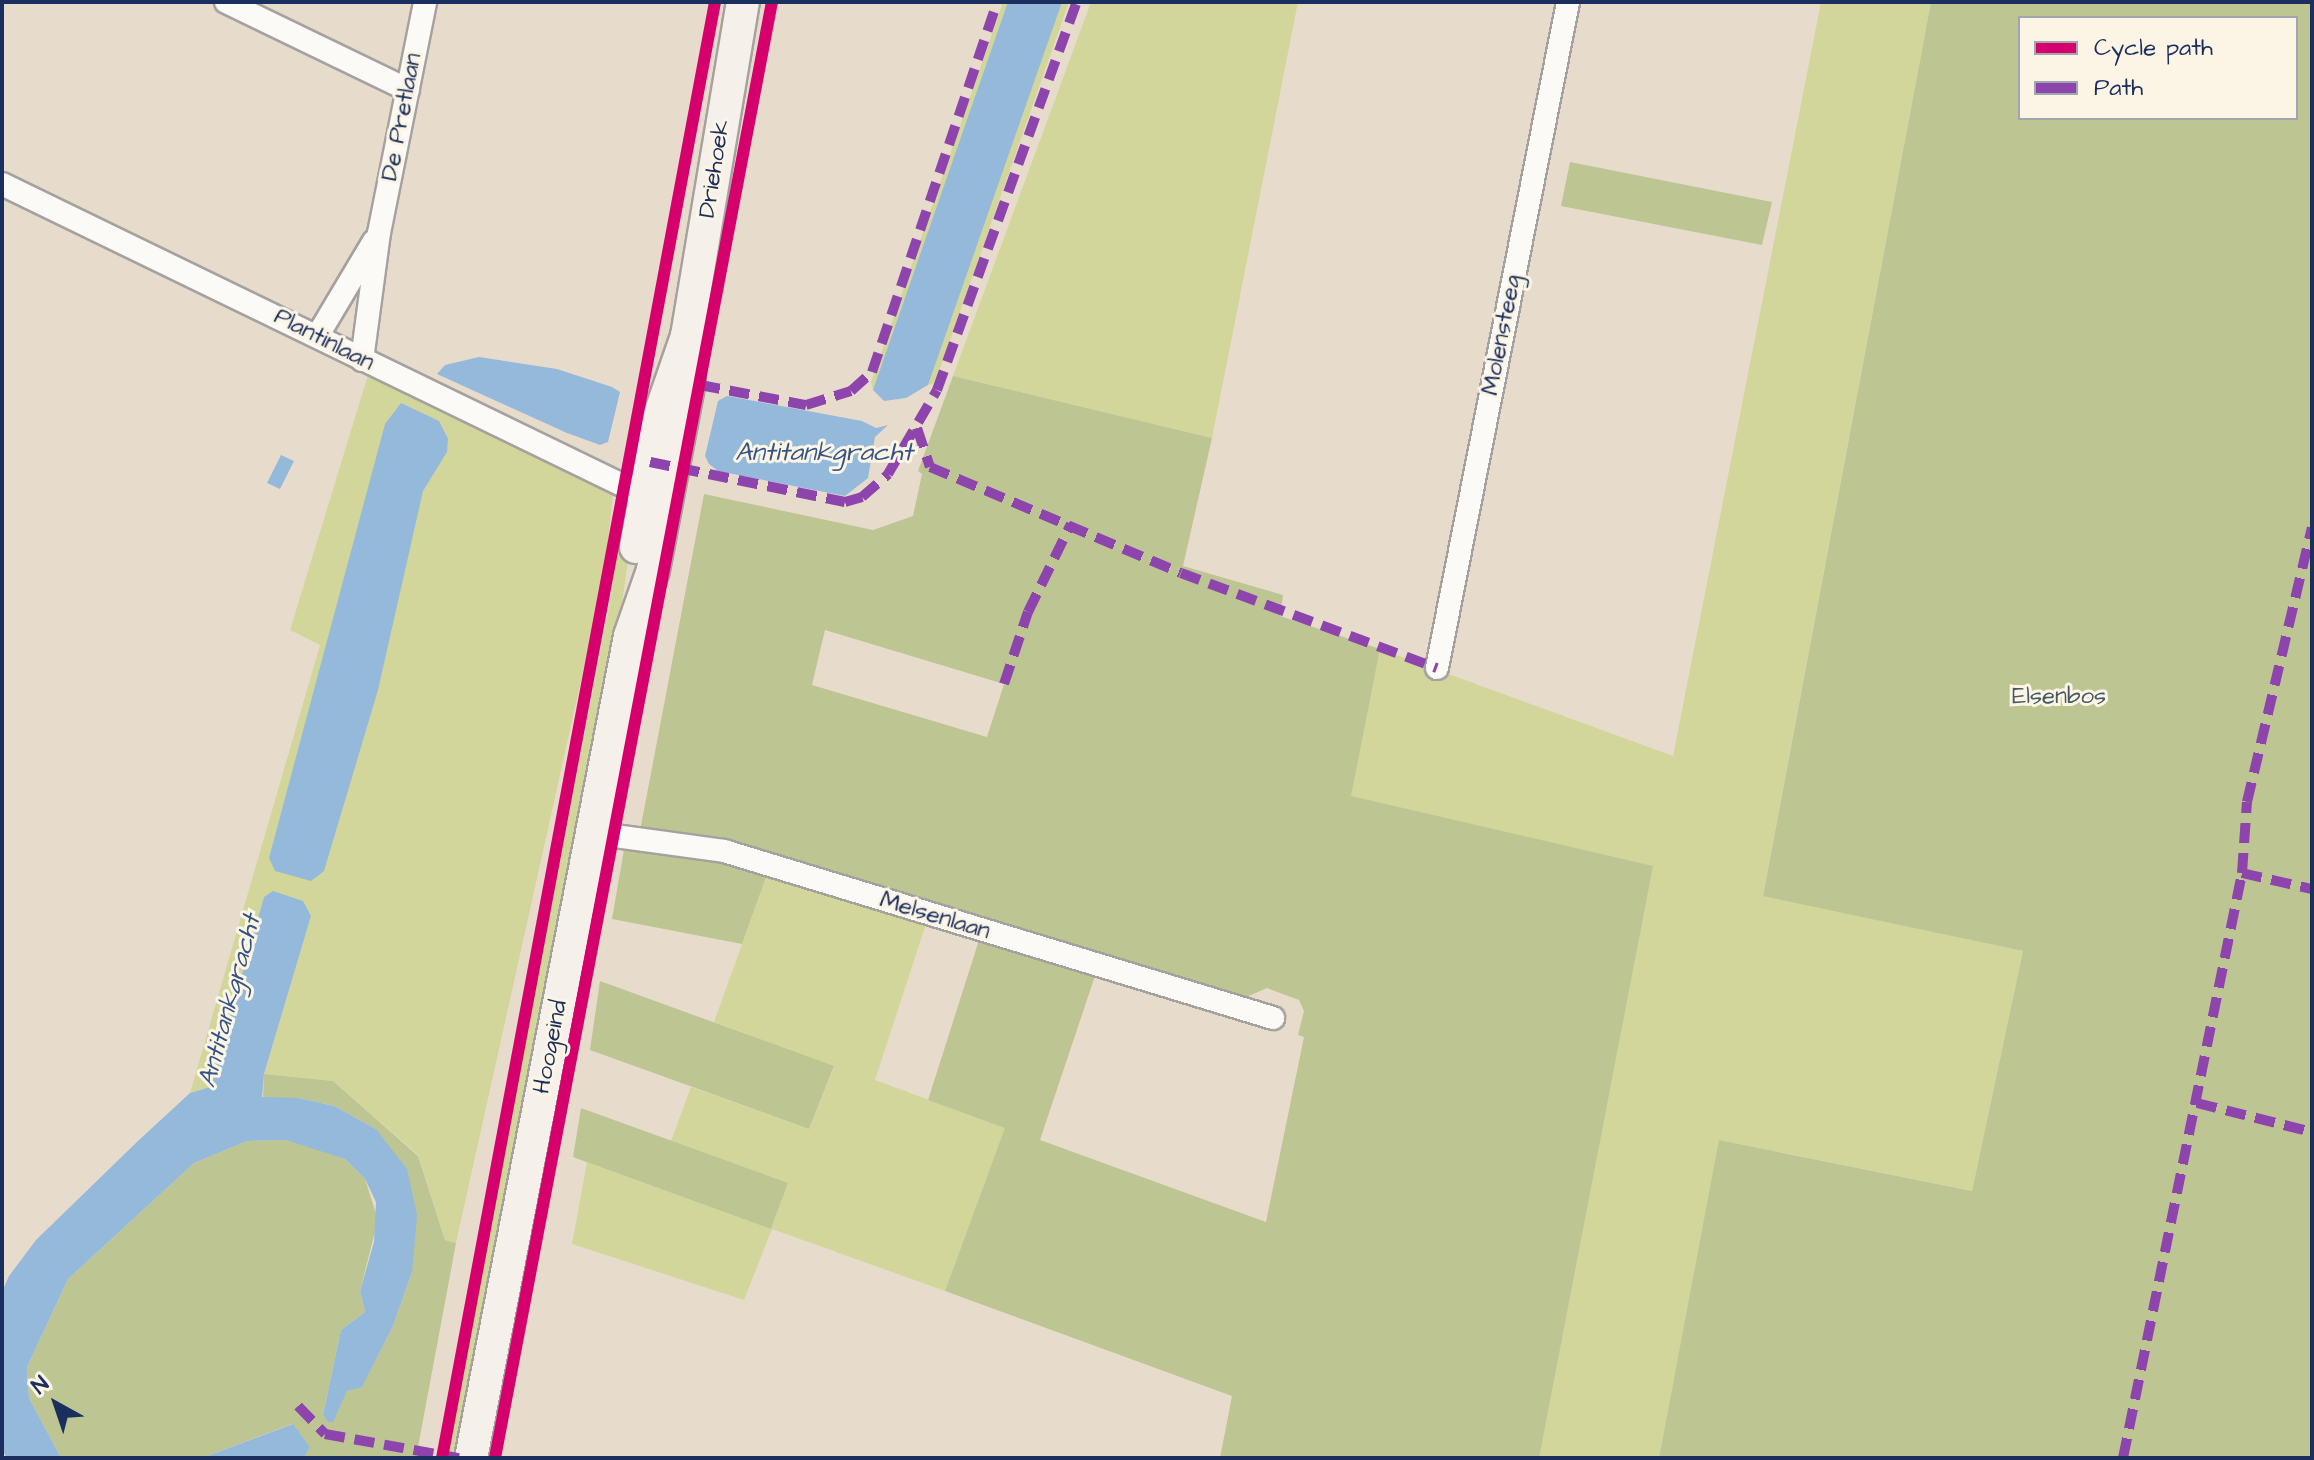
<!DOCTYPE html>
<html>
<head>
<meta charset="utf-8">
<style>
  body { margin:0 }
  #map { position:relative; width:2314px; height:1460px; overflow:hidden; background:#e7dccc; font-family:"Architects Daughter",sans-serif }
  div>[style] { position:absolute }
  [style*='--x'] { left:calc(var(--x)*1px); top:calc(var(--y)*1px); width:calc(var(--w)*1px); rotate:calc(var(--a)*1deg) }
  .green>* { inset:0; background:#d3d69b }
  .forest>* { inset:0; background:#bdc593 }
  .water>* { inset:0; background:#94b9da }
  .roads { filter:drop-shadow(2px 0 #a5a19e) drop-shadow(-2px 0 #a5a19e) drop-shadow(0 2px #a5a19e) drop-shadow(0 -2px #a5a19e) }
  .street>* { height:22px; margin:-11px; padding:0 11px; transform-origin:11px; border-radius:11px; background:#fbfaf7 }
  .secondary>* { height:32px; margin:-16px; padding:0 16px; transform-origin:16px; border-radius:16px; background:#f5f0ea }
  .quiet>* { height:10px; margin-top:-5px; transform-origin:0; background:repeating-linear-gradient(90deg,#8e44ad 0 20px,transparent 0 30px) }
  .cycleway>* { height:12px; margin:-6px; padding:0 6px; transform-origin:6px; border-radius:6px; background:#d6006c }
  span { translate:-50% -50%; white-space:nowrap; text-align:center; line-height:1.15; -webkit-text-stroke:6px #fcf5e5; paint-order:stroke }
  .street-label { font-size:24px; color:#1b2f5e }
  .park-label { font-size:24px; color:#455863 }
  .water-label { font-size:26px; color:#355485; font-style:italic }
  .frame { position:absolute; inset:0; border:4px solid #1b2f5e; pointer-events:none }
  .legend { position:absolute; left:2018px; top:16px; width:280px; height:104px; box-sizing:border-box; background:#fcf5e5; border:2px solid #a2a6af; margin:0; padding:10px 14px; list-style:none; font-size:24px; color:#1b2f5e }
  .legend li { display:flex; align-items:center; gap:16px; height:40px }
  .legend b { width:40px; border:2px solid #a2a6af }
  .north { position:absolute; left:16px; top:1364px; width:80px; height:80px; -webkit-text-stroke:6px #fcf5e5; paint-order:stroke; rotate:320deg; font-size:22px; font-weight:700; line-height:32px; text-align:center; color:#1b2f5e }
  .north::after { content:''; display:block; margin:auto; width:28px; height:36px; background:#1b2f5e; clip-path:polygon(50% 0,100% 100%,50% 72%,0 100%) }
</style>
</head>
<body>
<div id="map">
  <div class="green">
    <div style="clip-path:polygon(1003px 2px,1014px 2px,881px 385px,873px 390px,871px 382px)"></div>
    <div style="clip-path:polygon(1057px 2px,1069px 2px,935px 383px,928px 385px,925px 378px)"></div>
    <div style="clip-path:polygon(1091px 2px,1298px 2px,1212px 438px,953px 376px)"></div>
    <div style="clip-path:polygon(1821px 2px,1931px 2px,1763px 895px,2023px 951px,1972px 1191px,1720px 1140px,1659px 1458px,1539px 1458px,1350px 796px,1380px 649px,1673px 756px)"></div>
    <div style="clip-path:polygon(368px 375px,613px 495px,604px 577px,456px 1243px,445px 1240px,418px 1155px,333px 1081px,264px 1074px,311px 916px,264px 897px,210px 1087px,190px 1093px,320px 645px,290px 630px)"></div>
    <div style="clip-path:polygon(622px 499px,632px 533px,619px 624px,457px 1458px,446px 1458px,612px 591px)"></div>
    <div style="clip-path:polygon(768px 872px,927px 921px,875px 1080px,1006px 1128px,945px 1291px,772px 1229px,744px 1300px,572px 1244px,587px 1162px,771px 1229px,788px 1183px,671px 1141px,691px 1087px,809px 1129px,834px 1067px,714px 1022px)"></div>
  </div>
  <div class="forest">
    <div style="clip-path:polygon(evenodd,1931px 2px,2312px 2px,2312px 1458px,1659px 1458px,1719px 1140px,1972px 1191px,2023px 951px,1763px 896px,1931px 2px,2296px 18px,2296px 118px,2020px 118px,2020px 18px,2296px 18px)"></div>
    <div style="clip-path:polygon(1570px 162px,1772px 202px,1762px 245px,1561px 206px)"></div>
    <div style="clip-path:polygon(evenodd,953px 376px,1212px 438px,1183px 566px,1283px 595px,1280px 616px,1380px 649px,1351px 796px,1653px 866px,1539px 1458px,1220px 1458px,1232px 1396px,945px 1291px,1005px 1128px,928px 1100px,980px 937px,1096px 973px,1040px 1140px,1266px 1222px,1304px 1037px,1298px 1035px,1304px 1011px,1299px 1000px,1267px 988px,1242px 999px,640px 831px,704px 494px,873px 530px,913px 516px,922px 474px,918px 471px,953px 376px,825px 630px,1004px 684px,987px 737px,812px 685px,825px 630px)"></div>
    <div style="clip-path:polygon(625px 844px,709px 854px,768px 872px,742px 944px,612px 919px)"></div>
    <div style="clip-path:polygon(600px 981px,834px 1066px,809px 1129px,590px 1050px)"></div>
    <div style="clip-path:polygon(264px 1074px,333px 1081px,418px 1156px,445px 1240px,456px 1243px,416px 1458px,304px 1458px,310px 1447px,292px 1424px,202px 1458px,61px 1458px,29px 1398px,27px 1367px,68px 1279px,194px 1163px,247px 1141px,286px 1140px,321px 1149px,345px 1159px,365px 1179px,378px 1220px,360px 1291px,365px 1312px,341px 1330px,323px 1415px,328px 1422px,347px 1391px,362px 1386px,393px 1326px,412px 1272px,376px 1129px,334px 1106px,299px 1098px,263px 1098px)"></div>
    <div style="clip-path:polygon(581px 1108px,788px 1183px,771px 1229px,573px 1157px)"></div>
  </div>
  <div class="water">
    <div style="clip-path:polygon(1008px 2px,1062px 2px,928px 385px,906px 398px,884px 401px,873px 390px)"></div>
    <div style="clip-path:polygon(479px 357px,557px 369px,612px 387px,620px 392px,608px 442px,600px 445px,567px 433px,437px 374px,445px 365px)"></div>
    <div style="clip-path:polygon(727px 396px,862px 421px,876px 428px,888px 425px,875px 437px,868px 478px,845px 496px,718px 471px,709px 464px,705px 456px,718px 401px)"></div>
    <div style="clip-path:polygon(401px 403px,439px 421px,448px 439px,447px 452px,423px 491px,378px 690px,324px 871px,311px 881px,275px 871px,269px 858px,385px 424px)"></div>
    <div style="clip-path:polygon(281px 455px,294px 461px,280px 489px,267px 483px)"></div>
    <div style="clip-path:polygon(273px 891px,303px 901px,311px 916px,264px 1074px,262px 1097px,299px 1098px,334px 1106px,376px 1129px,407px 1169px,417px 1215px,412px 1272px,393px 1326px,362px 1387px,347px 1391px,333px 1422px,328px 1422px,323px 1415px,341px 1330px,365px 1312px,360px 1291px,374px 1242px,376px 1202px,365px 1179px,345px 1159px,286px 1140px,247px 1141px,194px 1163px,68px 1279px,27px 1367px,29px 1398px,61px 1458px,7px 1458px,2px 1450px,2px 1292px,9px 1276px,36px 1240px,139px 1140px,190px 1093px,210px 1087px,264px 897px)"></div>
    <div style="clip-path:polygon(293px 1424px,310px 1447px,304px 1458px,202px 1458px)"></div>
  </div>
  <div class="roads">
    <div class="street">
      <div style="--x:226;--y:2;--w:202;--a:25.8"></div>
      <div style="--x:2;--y:184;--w:726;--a:25.89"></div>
      <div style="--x:318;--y:335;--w:109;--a:-59.2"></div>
      <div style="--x:362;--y:360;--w:128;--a:-82.4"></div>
      <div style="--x:379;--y:233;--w:236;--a:-78.7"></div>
      <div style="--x:1437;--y:668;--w:679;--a:-78.87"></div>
      <div style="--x:593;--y:833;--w:132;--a:7.8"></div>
      <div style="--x:724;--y:851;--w:574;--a:16.92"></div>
    </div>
    <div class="secondary">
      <div style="--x:636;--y:547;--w:132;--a:-80"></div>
      <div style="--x:659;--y:417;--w:86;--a:-70.9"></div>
      <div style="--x:687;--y:336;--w:339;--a:-80.5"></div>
      <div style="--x:471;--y:1458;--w:837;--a:-79.05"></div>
      <div style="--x:630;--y:636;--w:70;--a:-70.8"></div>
      <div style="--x:653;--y:570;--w:191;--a:-79.2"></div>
      <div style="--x:689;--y:382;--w:46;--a:-92.5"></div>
    </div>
  </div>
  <div class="quiet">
    <div style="--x:700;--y:385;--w:108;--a:10.7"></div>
    <div style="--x:806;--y:405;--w:47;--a:-17.3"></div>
    <div style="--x:851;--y:391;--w:28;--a:-42"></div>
    <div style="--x:872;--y:372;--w:391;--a:-71.3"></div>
    <div style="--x:917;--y:428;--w:41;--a:71.6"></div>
    <div style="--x:930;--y:467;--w:272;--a:22.9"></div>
    <div style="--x:1181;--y:573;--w:273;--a:20.4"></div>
    <div style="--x:650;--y:462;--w:199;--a:11.6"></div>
    <div style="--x:845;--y:502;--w:18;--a:-16"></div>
    <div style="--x:862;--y:497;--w:35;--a:-41"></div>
    <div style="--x:888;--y:474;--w:97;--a:-59.7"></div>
    <div style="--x:937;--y:390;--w:412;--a:-70.2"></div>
    <div style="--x:1004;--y:684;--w:76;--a:-71.6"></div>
    <div style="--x:1028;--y:612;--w:98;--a:-64"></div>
    <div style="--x:2242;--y:873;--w:72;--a:12.9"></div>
    <div style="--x:2197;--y:1103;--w:119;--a:14.2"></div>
    <div style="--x:298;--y:1406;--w:39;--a:46"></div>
    <div style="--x:325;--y:1434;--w:136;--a:10.2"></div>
    <div style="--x:2123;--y:1458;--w:597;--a:-78.5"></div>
    <div style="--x:2242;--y:873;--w:71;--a:-86"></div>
    <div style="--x:2247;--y:802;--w:282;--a:-76.7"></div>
  </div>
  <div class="cycleway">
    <div style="--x:442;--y:1458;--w:1481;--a:-79.38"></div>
    <div style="--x:495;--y:1458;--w:1482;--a:-79.23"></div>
  </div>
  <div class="street-label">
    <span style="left:402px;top:117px;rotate:-79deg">De Pretlaan</span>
    <span style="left:715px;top:169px;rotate:-81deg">Driehoek</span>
    <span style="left:1502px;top:335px;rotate:-79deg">Molensteeg</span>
    <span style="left:324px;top:340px;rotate:27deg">Plantinlaan</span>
    <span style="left:935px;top:916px;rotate:17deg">Melsenlaan</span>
    <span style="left:551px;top:1047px;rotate:-79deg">Hoogeind</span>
  </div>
  <div class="park-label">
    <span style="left:2059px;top:697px">Elsenbos</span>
  </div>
  <div class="water-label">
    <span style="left:824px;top:453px">Antitankgracht</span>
    <span style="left:230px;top:1001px;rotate:-75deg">Antitankgracht</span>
  </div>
  <div class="frame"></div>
  <ul class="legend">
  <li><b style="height:10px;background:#d6006c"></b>Cycle path</li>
  <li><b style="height:10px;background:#8e44ad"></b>Path</li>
  </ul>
  <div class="north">N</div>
</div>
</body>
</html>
